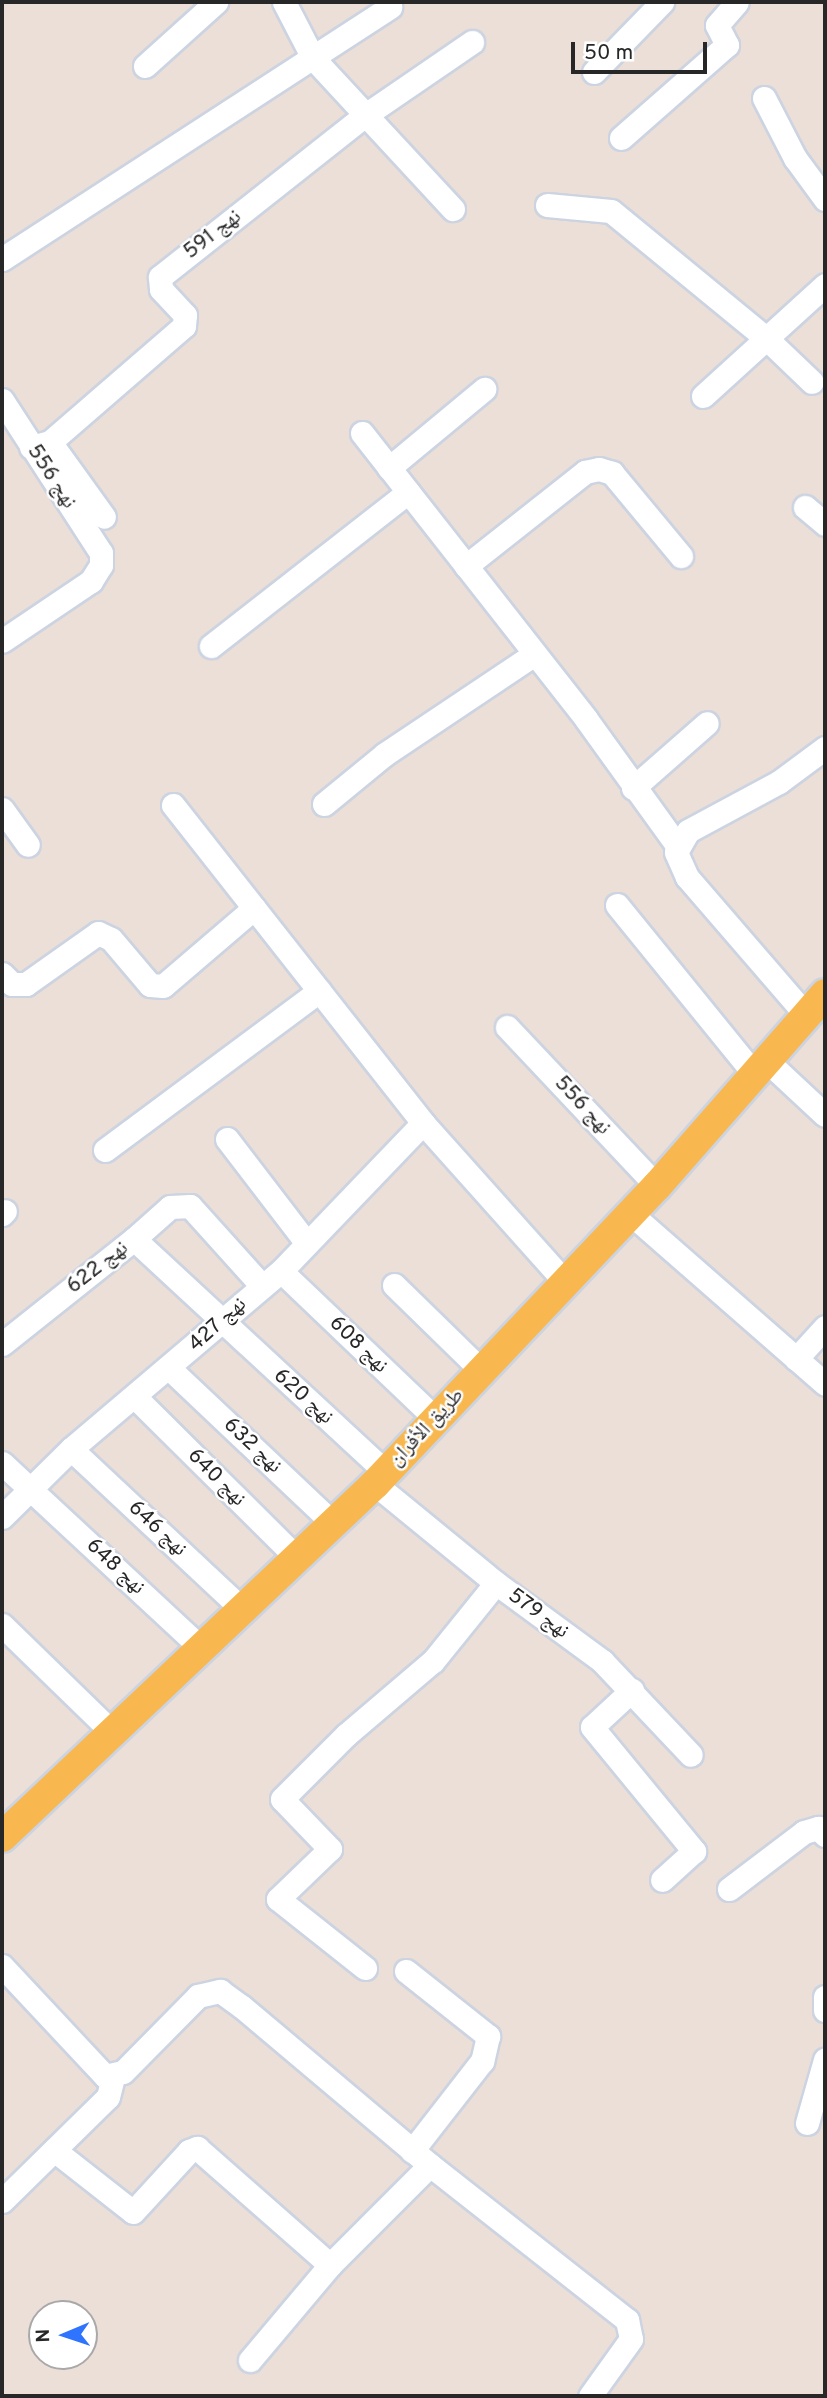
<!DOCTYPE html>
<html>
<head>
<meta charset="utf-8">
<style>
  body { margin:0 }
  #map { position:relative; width:827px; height:2398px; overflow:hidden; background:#ebdfd7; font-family:Overpass,"Noto Naskh Arabic",sans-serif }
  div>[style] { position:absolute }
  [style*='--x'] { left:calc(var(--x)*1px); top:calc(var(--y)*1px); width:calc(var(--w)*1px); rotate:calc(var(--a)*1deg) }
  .roads { filter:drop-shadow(2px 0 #ccd3e1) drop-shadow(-2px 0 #ccd3e1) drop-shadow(0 2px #ccd3e1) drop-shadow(0 -2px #ccd3e1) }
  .minor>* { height:23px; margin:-11.5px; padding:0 11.5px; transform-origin:11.5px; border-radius:11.5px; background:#fff }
  .major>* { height:30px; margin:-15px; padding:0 15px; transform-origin:15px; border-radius:15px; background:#f8b84f }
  span { translate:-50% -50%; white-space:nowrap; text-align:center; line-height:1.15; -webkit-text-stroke:5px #fff; paint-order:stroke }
  .street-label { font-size:21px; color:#272727 }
  .frame { position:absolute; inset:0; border:4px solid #272727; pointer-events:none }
  .north { position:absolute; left:28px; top:2300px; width:70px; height:70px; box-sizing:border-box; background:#fff; border:2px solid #a9a9a9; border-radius:50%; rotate:268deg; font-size:19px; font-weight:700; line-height:28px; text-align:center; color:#272727 }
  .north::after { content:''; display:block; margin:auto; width:24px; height:32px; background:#2f74ff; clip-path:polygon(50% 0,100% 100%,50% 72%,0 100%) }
  .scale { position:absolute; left:571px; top:42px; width:136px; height:32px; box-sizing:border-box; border:4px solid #272727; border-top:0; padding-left:9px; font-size:21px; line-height:24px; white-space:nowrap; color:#272727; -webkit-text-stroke:5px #fff; paint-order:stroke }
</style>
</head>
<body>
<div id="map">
  <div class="roads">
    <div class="minor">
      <div style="--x:284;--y:2;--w:63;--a:62.6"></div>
      <div style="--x:313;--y:58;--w:206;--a:47.2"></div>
      <div style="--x:145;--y:66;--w:96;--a:-42"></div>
      <div style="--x:594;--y:72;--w:98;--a:-45.8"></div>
      <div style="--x:764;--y:98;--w:68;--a:62.7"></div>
      <div style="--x:795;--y:158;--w:51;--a:53.8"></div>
      <div style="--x:621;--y:138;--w:141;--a:-41.3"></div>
      <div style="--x:727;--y:45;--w:22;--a:-117"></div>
      <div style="--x:717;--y:25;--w:30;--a:-49"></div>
      <div style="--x:547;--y:205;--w:64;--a:5.4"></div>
      <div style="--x:611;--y:211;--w:202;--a:39.4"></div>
      <div style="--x:767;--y:339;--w:62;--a:43.7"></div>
      <div style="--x:2;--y:259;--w:463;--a:-33"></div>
      <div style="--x:703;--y:396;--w:165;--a:-42.3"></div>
      <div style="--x:2;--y:400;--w:182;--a:57.1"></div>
      <div style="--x:101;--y:553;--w:12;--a:90"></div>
      <div style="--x:101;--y:565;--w:19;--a:122"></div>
      <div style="--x:91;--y:581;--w:107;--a:146"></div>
      <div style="--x:362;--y:433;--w:363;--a:51.9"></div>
      <div style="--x:586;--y:719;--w:155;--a:54.2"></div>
      <div style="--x:50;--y:442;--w:92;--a:54.2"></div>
      <div style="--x:31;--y:447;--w:20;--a:-15"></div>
      <div style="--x:50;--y:442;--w:177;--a:-40.9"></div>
      <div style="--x:184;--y:326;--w:11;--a:-85"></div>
      <div style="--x:185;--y:315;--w:35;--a:-133"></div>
      <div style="--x:161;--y:289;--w:12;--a:-95"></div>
      <div style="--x:160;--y:277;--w:260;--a:-38.3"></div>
      <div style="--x:364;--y:116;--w:131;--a:-34.4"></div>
      <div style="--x:389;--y:468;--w:124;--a:-39.7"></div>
      <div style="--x:805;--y:507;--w:26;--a:40"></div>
      <div style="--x:466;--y:566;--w:152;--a:-38.3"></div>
      <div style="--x:585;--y:472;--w:14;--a:-12"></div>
      <div style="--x:599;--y:469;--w:14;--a:17"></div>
      <div style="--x:612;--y:473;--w:108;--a:50.3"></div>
      <div style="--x:211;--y:646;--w:250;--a:-38"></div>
      <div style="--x:633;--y:788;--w:98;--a:-41.3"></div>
      <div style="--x:324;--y:804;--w:79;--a:-39.3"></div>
      <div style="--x:385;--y:754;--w:178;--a:-33.8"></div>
      <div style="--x:173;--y:805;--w:405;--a:51.8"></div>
      <div style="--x:423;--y:1123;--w:215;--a:48.2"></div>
      <div style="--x:2;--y:809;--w:44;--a:54.2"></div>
      <div style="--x:617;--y:905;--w:220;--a:50.9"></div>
      <div style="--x:2;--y:974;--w:14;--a:45"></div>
      <div style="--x:12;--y:984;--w:14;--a:0"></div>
      <div style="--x:26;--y:984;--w:88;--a:-35.3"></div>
      <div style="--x:98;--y:933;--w:14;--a:25"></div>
      <div style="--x:111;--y:939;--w:60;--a:49.7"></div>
      <div style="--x:150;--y:985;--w:13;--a:4"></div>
      <div style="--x:163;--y:986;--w:120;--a:-40.6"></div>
      <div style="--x:807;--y:1016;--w:184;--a:-130.8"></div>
      <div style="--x:687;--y:877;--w:27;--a:-114"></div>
      <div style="--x:676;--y:852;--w:24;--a:-60"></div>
      <div style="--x:688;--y:831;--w:103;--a:-28.3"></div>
      <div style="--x:779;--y:782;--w:57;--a:-36.5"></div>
      <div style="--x:507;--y:1027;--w:219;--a:46.7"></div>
      <div style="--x:767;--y:1061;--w:79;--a:43"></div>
      <div style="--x:227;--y:1139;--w:130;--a:52.5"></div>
      <div style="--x:105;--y:1150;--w:267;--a:-36.6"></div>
      <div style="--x:2;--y:1214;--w:4;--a:-45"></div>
      <div style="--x:631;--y:1214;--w:258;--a:41.2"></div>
      <div style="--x:134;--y:1239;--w:48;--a:-41.6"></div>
      <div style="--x:170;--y:1207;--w:20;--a:-3"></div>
      <div style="--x:190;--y:1206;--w:108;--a:48"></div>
      <div style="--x:281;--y:1271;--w:213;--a:43.7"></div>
      <div style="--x:394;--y:1285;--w:122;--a:44.3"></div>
      <div style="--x:2;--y:1344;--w:169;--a:-38.5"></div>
      <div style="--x:134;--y:1239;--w:343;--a:42.8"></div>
      <div style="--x:796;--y:1359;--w:43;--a:-47.8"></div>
      <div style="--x:170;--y:1369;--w:226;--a:43.4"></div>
      <div style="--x:135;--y:1397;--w:230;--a:44.8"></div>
      <div style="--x:71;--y:1449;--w:236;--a:43.1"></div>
      <div style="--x:2;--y:1463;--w:272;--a:42.9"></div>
      <div style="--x:375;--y:1484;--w:156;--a:39.3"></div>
      <div style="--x:496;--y:1583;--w:132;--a:36.3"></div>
      <div style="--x:602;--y:1661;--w:129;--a:46.6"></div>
      <div style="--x:2;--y:1517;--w:97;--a:-44.6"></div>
      <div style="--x:71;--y:1449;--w:275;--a:-40.3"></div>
      <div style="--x:281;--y:1271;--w:205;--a:-46.2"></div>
      <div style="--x:2;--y:1625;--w:153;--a:44.2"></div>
      <div style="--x:632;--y:1690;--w:54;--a:137.2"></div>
      <div style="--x:592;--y:1727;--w:161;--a:50.6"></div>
      <div style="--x:694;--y:1851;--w:43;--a:137.8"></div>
      <div style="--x:729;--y:1889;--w:94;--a:-37.2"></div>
      <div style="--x:804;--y:1832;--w:15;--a:-16"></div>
      <div style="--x:818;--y:1828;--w:10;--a:45"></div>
      <div style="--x:2;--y:1966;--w:151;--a:46.9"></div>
      <div style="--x:105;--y:2076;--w:18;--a:-13"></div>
      <div style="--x:123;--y:2072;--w:107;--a:-45.4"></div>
      <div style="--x:198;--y:1996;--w:23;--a:-13"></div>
      <div style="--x:220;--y:1991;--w:26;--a:36"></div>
      <div style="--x:241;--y:2006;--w:247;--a:40.1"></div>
      <div style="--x:430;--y:2165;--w:251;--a:38.2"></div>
      <div style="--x:627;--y:2320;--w:19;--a:78"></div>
      <div style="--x:631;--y:2339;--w:70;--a:125.7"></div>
      <div style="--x:365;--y:1968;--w:111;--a:-141.6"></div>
      <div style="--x:278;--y:1899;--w:72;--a:-43.9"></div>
      <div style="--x:330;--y:1849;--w:69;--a:-133.8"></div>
      <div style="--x:282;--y:1799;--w:91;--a:-45"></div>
      <div style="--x:346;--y:1735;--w:114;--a:-40.4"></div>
      <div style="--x:433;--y:1661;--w:100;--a:-51.1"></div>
      <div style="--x:406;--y:1971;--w:105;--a:38.4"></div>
      <div style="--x:488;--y:2036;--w:26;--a:103"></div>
      <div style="--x:482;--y:2061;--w:114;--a:127.9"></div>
      <div style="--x:825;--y:1997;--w:13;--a:90"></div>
      <div style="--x:807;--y:2123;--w:66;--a:-74.1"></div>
      <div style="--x:54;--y:2150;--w:100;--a:38.1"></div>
      <div style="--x:133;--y:2212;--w:83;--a:-47.4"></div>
      <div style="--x:189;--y:2151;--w:9;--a:-21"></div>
      <div style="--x:197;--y:2148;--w:177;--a:41.3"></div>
      <div style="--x:2;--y:2201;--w:148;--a:-44.5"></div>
      <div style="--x:108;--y:2097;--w:21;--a:-76"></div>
      <div style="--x:250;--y:2360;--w:124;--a:-49.9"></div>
      <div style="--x:330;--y:2265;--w:141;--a:-45"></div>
    </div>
    <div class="major">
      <div style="--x:2;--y:1837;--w:514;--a:-43.42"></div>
      <div style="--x:375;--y:1484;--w:410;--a:-46.6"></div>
      <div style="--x:657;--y:1186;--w:255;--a:-48.8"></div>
    </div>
  </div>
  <div class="street-label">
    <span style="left:213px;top:235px;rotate:-38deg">نهج 591</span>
    <span style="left:51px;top:477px;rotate:57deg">نهج 556</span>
    <span style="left:582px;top:1106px;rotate:47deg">نهج 556</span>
    <span style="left:98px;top:1268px;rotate:-38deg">نهج 622</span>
    <span style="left:218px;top:1325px;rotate:-42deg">نهج 427</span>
    <span style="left:358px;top:1345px;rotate:44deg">نهج 608</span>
    <span style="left:303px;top:1397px;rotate:42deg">نهج 620</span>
    <span style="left:427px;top:1428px;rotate:-47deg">طريق الأفران</span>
    <span style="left:252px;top:1446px;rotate:43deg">نهج 632</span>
    <span style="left:216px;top:1478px;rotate:45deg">نهج 640</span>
    <span style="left:157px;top:1529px;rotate:43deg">نهج 646</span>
    <span style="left:115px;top:1567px;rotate:43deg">نهج 648</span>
    <span style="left:538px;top:1614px;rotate:36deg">نهج 579</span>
  </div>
  <div class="frame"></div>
  <div class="north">N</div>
  <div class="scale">50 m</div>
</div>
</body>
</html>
